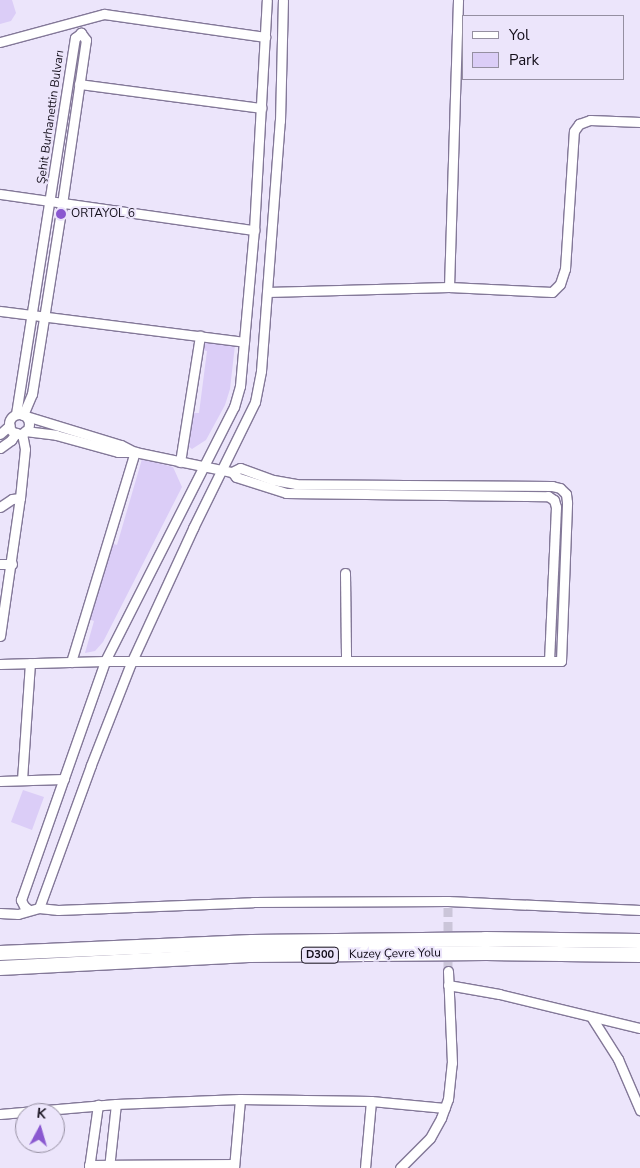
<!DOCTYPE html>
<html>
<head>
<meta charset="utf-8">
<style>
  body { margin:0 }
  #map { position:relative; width:640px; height:1168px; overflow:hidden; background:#ece5fb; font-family:"Nunito Sans",sans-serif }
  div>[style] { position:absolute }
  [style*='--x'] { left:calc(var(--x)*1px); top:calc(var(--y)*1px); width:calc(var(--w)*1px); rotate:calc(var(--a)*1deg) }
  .green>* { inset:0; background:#dbcdf7 }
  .minor-tunnel>* { height:9px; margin-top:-4.5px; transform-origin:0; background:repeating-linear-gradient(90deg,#cbc5d9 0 9px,transparent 0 13.5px) }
  .roads { filter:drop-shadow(1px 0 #837898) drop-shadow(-1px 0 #837898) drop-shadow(0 1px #837898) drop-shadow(0 -1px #837898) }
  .minor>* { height:9px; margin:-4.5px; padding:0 4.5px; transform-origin:4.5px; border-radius:4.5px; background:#fff }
  .minor>.ring { margin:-4.5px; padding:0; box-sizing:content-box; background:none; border:9px solid #fff; border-radius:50% }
  .highway>* { height:14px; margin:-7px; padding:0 7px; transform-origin:7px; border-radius:7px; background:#fff }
  .dots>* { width:14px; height:14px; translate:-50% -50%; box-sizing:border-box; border:2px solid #ece5fb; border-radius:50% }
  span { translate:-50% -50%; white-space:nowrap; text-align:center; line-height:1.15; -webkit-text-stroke:4px #ece5fb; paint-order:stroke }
  .shield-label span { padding:1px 4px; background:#ece5fb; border:1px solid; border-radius:4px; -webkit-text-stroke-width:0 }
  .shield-label { font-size:11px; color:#120d19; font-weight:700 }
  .street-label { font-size:12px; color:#120d19 }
  .poi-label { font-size:12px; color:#120d19 }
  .left { translate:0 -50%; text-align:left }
  .legend { position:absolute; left:462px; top:15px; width:162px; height:65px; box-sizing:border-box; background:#ece5fb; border:1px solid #958fa1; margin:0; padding:6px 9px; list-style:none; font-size:15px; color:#120d19 }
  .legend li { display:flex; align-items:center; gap:10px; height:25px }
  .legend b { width:25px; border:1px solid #958fa1 }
  .north { position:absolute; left:15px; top:1103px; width:50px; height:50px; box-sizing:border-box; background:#ece5fb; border:1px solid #958fa1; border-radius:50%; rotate:6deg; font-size:14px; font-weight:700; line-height:20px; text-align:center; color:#120d19 }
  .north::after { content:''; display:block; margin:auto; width:18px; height:22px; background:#8a58d0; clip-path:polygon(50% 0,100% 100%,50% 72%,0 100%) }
</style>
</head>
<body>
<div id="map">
  <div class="green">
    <div style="clip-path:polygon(0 0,12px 0,16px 13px,11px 21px,0 24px)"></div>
    <div style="clip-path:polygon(203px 335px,235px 345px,230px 389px,225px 405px,206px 440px,192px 449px,188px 446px,193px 413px,199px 413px,207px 351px,201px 350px)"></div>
    <div style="clip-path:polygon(142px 459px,173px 467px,182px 487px,103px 642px,95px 651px,85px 653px,94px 621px,88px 619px,110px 543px,117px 545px)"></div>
    <div style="clip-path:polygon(23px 790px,44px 797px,32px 830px,11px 822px)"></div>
  </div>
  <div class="minor-tunnel">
    <div style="--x:448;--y:971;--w:70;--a:-90"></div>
  </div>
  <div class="roads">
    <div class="minor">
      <div style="--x:0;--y:42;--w:108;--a:-15.1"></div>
      <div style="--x:104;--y:14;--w:163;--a:8.1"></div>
      <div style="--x:79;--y:84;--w:184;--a:7.5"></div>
      <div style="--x:0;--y:194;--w:257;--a:8.1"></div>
      <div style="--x:449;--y:287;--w:287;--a:-88.2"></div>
      <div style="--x:267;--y:292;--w:182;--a:-1.6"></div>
      <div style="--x:449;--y:287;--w:103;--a:2.8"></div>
      <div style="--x:552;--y:292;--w:11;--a:-45"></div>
      <div style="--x:560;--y:284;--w:16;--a:-72"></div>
      <div style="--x:565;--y:269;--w:138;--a:-86.3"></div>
      <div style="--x:574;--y:131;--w:9;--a:-54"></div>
      <div style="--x:579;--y:124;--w:12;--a:-20"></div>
      <div style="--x:590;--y:120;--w:50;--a:2.3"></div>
      <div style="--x:0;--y:311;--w:246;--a:7.2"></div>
      <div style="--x:16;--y:414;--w:381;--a:-81.1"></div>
      <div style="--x:75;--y:38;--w:8;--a:-40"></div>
      <div class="ring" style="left:9px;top:414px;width:11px;height:11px"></div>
      <div style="--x:23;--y:415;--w:23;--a:-67"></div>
      <div style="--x:32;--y:394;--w:192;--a:-81"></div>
      <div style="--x:62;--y:204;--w:166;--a:-81.7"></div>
      <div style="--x:86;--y:40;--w:9;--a:-126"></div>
      <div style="--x:26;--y:416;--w:99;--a:17"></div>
      <div style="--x:121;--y:445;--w:13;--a:27"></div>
      <div style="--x:25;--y:431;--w:31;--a:7"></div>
      <div style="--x:56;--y:435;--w:64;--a:15.3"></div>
      <div style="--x:118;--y:452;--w:17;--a:0"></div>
      <div style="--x:135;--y:452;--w:99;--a:11.7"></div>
      <div style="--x:232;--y:472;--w:6;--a:51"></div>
      <div style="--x:236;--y:477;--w:52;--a:17.7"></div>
      <div style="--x:286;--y:493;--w:262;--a:0.7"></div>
      <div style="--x:548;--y:496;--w:7;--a:34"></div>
      <div style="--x:554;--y:500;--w:7;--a:74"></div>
      <div style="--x:556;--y:507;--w:154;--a:92.6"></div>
      <div style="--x:0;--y:434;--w:13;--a:-42"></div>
      <div style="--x:0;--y:448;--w:14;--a:-36"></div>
      <div style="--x:11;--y:440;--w:9;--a:-54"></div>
      <div style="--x:180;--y:462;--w:128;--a:-81"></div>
      <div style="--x:0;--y:507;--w:14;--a:-34"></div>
      <div style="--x:12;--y:499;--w:8;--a:-7"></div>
      <div style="--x:0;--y:564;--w:12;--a:0"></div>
      <div style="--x:345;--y:573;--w:88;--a:89.3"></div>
      <div style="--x:0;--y:636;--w:139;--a:-81.8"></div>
      <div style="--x:20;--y:498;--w:49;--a:-84.2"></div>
      <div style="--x:25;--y:449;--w:16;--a:-101"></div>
      <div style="--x:71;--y:662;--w:220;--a:-73.1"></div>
      <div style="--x:0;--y:664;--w:105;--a:-1.6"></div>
      <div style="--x:105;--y:661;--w:456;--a:0"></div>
      <div style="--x:561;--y:661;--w:159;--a:-87.8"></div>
      <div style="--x:567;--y:502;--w:8;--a:-97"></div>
      <div style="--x:566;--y:494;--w:8;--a:-135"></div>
      <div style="--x:560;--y:488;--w:8;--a:-166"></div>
      <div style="--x:552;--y:486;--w:256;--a:-179.6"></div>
      <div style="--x:296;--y:484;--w:23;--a:-170"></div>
      <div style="--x:273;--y:480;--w:35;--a:-160"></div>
      <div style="--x:240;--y:468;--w:9;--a:153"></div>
      <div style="--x:22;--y:780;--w:117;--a:-86.1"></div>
      <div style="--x:0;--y:781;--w:64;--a:-1.8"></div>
      <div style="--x:39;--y:908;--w:19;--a:6"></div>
      <div style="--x:58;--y:910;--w:195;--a:-2.3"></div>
      <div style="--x:253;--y:902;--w:195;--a:-0.3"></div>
      <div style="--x:448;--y:901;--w:192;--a:2.7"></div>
      <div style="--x:29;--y:910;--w:6;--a:-141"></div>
      <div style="--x:24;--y:906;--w:7;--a:-117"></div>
      <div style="--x:21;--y:900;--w:253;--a:-70.6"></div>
      <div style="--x:105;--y:661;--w:285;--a:-63.1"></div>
      <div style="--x:234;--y:407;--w:22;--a:-74"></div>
      <div style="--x:240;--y:386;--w:157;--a:-84.9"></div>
      <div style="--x:254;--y:230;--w:230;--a:-86.8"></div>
      <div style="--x:0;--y:913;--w:18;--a:3"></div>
      <div style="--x:18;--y:914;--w:22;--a:-16"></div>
      <div style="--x:39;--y:908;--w:152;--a:-70"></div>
      <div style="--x:91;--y:765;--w:110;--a:-68.6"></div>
      <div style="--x:131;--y:663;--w:149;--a:-65.3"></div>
      <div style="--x:193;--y:528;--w:140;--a:-63.8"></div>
      <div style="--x:255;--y:402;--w:32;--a:-79"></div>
      <div style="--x:261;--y:371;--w:251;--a:-85.7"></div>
      <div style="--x:280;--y:121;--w:121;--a:-88.6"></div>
      <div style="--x:448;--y:985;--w:52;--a:10"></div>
      <div style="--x:499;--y:994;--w:145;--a:13.6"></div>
      <div style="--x:592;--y:1018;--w:49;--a:57.6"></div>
      <div style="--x:618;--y:1059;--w:56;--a:66.7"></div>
      <div style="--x:0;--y:1114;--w:116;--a:-4.9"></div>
      <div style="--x:116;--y:1104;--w:124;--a:-2.3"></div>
      <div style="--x:240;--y:1099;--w:131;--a:0.9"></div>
      <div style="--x:371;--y:1101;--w:74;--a:5.4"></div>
      <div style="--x:89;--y:1165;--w:145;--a:-0.4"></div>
      <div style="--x:89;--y:1168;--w:64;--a:-81.9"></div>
      <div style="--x:109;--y:1168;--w:64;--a:-83.8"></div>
      <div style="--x:234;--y:1168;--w:69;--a:-85"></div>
      <div style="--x:365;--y:1168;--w:67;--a:-84.9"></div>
      <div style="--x:400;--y:1168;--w:42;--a:-45"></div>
      <div style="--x:430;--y:1138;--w:23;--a:-61"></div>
      <div style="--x:441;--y:1118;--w:20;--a:-70"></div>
      <div style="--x:448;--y:1099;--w:36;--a:-84"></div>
      <div style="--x:452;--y:1063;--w:92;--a:-92.5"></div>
    </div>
    <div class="highway">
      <div style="--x:0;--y:953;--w:252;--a:-2.5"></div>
      <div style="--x:252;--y:942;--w:233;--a:-0.7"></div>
      <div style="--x:485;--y:939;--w:155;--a:0.7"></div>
      <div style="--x:0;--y:968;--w:249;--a:-3"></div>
      <div style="--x:249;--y:955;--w:237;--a:-0.5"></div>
      <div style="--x:486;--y:953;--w:154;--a:0.7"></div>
    </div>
  </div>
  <div class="dots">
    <div style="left:61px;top:214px;background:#8a58d0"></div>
  </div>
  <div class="shield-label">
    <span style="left:320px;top:955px">D300</span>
  </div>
  <div class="street-label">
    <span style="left:51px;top:117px;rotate:-82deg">Şehit Burhanettin Bulvarı</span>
    <span style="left:395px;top:954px;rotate:-1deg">Kuzey Çevre Yolu</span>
  </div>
  <div class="poi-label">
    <span class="left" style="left:71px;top:214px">ORTAYOL 6</span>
  </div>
  <ul class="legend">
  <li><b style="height:6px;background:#fff"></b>Yol</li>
  <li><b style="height:14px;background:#dbcdf7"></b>Park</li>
  </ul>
  <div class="north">K</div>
</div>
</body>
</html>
